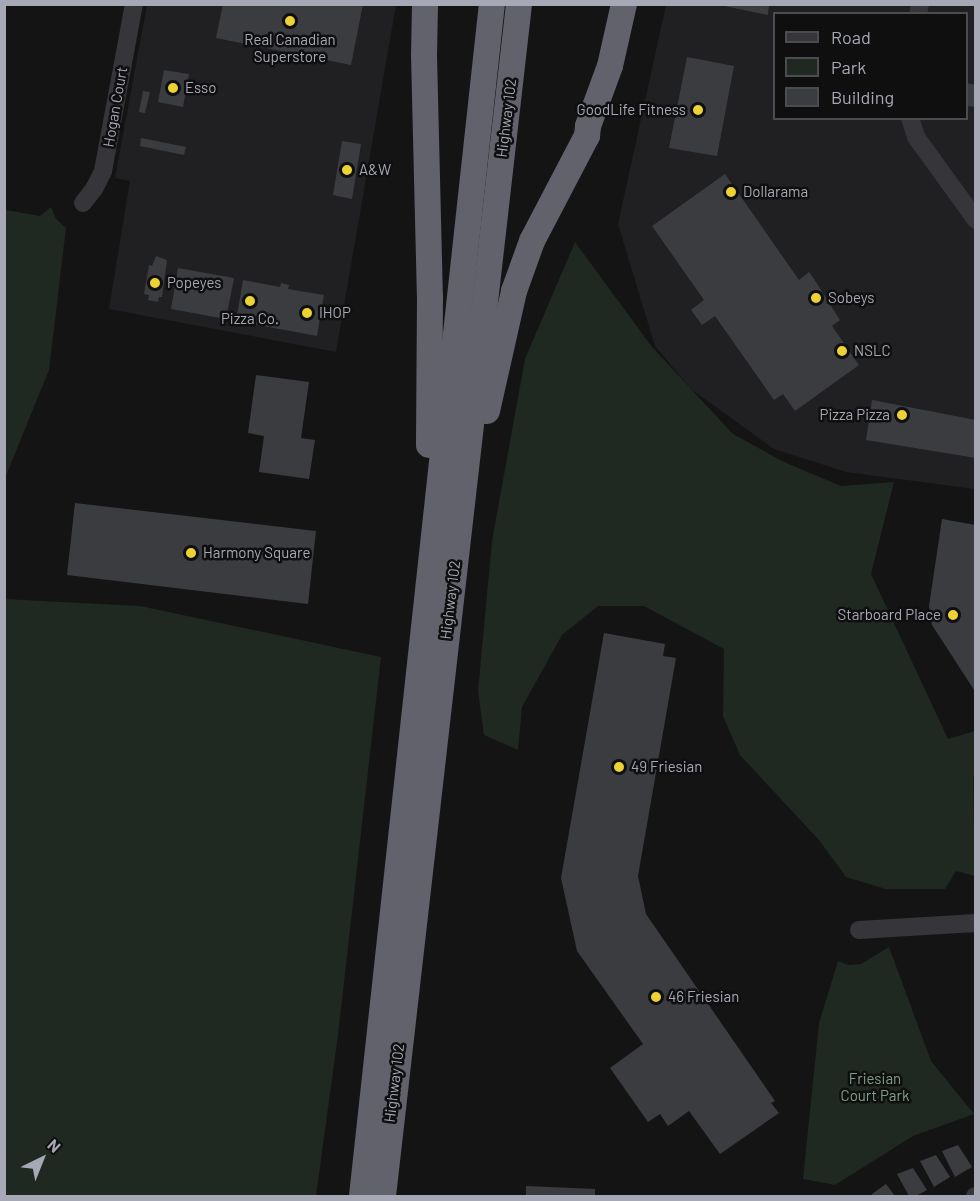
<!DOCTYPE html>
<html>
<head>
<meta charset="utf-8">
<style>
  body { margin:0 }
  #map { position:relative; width:980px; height:1201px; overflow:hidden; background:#141415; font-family:Barlow,sans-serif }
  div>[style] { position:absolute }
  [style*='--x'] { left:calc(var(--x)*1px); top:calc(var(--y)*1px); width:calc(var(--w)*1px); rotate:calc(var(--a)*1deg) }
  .built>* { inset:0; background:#202022 }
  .green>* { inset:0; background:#202822 }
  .building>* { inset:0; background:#3b3c3f }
  .minor>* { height:18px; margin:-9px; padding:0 9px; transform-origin:9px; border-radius:9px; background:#35353a }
  .highway>* { height:26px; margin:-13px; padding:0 13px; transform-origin:13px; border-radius:13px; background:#61626b }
  .dots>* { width:16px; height:16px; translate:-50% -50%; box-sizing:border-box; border:3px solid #0f0f10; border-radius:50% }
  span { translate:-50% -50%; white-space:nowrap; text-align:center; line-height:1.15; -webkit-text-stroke:5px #0f0f10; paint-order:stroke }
  .poi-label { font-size:15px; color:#a6a8b5 }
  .left { translate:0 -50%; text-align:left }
  .right { translate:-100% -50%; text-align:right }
  .street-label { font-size:15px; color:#a6a8b5 }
  .park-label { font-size:15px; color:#7da086 }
  .frame { position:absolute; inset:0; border:6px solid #a6a8b5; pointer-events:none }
  .legend { position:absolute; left:773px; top:12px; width:195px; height:108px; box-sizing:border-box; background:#0f0f10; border:2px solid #4b4c52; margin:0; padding:8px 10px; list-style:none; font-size:18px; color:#a6a8b5 }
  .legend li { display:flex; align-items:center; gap:12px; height:30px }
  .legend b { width:30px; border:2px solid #4b4c52 }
  .north { position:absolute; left:12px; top:1129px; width:60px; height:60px; -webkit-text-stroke:4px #0f0f10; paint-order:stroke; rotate:43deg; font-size:16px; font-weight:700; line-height:24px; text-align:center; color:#a6a8b5 }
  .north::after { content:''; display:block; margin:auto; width:21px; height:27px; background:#a6a8b5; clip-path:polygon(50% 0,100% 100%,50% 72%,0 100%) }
</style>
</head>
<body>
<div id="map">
  <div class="built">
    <div style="clip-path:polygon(147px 5px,396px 5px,336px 352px,109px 309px,130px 181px,115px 178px)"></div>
    <div style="clip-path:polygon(evenodd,666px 5px,975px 5px,975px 489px,846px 472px,774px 449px,691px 389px,655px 346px,618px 224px,666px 5px,774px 14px,966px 14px,966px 118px,774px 118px,774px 14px)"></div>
  </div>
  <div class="green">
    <div style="clip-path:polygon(51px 207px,56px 219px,66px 228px,49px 370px,5px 478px,5px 210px,40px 216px)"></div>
    <div style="clip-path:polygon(575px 242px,652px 347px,733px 434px,784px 462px,841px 486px,894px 482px,871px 574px,948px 739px,975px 731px,975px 776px,973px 777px,975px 876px,956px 871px,945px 889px,886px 889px,846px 877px,819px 840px,740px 755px,723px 716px,724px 649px,644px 606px,598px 606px,562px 635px,522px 707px,518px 750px,484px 735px,478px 691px,492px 541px,525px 359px)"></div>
    <div style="clip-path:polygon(4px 599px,140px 606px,381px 657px,338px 1035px,316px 1196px,5px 1196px)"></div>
    <div style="clip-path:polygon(889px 947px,931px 1061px,974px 1114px,913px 1136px,835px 1185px,803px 1179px,819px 1023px,838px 961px,848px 965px,861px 964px)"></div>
  </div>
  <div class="building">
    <div style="clip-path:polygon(223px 4px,363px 4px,351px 65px,216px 38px)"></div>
    <div style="clip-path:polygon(715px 4px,769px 4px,768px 15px)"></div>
    <div style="clip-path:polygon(687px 57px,734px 66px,717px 156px,669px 148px)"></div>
    <div style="clip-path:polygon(164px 70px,189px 74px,183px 107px,158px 102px)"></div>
    <div style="clip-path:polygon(966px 83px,976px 85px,976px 107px,966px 106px)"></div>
    <div style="clip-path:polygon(143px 91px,150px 92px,145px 113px,139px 112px)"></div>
    <div style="clip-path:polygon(141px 138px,186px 147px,184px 155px,140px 146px)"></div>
    <div style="clip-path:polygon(342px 141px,361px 144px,352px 199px,333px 195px)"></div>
    <div style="clip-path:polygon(725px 174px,799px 280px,809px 272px,814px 279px,840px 320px,832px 326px,859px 365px,795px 411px,783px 394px,774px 400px,715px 316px,702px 325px,691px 310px,704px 300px,652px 226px)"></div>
    <div style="clip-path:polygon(156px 256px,167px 260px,162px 297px,159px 297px,158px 302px,148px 300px,149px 295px,144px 294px,149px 265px,152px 266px)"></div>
    <div style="clip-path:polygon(178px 268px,234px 278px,226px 319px,171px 309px)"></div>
    <div style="clip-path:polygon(243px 280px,280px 287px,281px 283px,289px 285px,288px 289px,324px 295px,317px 336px,236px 321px)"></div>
    <div style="clip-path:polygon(256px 375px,309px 382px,301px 438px,315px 440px,309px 479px,259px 472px,264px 436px,248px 433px)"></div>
    <div style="clip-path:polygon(872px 400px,976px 420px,976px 458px,866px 440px)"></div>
    <div style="clip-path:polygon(75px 503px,316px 531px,308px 604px,67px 575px)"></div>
    <div style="clip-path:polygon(942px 519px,976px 525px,976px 693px,932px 625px,929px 606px)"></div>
    <div style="clip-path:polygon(604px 633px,665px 644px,663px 656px,676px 658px,638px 876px,646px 914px,775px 1101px,771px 1103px,779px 1113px,720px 1154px,689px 1111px,668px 1126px,660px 1114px,648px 1122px,610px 1068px,643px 1044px,577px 951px,561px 878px)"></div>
    <div style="clip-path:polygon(958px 1145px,972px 1167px,955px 1177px,942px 1151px)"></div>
    <div style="clip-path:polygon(936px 1155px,950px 1177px,934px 1187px,920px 1161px)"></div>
    <div style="clip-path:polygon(913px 1168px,927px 1190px,916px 1196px,909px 1196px,897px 1174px)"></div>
    <div style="clip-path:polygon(886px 1184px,895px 1196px,873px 1196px,872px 1194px)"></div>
    <div style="clip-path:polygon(526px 1186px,595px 1189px,595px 1196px,526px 1196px)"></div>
  </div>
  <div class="minor">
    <div style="--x:918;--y:14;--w:10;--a:-79"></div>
    <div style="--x:910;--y:118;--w:20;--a:72"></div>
    <div style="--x:916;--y:137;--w:102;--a:54.1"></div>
    <div style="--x:83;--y:203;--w:18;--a:-52"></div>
    <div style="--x:94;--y:189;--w:20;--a:-63"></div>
    <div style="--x:103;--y:171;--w:170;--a:-79.5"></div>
    <div style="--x:859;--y:930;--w:117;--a:-3.4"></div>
    <div style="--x:975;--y:1196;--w:1;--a:0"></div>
  </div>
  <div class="highway">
    <div style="--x:425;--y:4;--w:51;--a:91.1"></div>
    <div style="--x:424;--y:55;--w:242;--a:88.6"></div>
    <div style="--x:430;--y:297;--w:148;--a:90.4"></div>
    <div style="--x:487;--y:411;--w:123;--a:-77.3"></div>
    <div style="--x:514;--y:291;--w:53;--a:-70.2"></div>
    <div style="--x:532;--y:241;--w:119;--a:-62.4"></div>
    <div style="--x:587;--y:136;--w:10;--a:-84"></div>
    <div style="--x:588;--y:126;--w:64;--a:-69.9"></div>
    <div style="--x:610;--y:66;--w:64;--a:-77.3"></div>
    <div style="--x:362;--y:1196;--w:1199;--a:-83.78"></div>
    <div style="--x:383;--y:1196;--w:1200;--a:-83.49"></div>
  </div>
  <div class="dots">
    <div style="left:290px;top:21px;background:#ecd235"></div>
    <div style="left:173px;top:88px;background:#ecd235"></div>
    <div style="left:698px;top:110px;background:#ecd235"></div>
    <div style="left:347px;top:170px;background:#ecd235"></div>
    <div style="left:731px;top:192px;background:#ecd235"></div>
    <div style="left:155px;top:283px;background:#ecd235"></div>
    <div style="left:816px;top:298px;background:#ecd235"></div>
    <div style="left:250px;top:301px;background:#ecd235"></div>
    <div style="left:307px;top:313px;background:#ecd235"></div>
    <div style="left:842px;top:351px;background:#ecd235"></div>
    <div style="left:902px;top:415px;background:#ecd235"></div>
    <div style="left:191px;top:553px;background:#ecd235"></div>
    <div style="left:953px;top:615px;background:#ecd235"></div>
    <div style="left:619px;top:767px;background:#ecd235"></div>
    <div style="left:656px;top:997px;background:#ecd235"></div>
  </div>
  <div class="poi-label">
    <span style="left:290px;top:48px">Real Canadian<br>Superstore</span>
    <span class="left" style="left:185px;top:88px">Esso</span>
    <span class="right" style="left:686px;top:110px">GoodLife Fitness</span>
    <span class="left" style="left:359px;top:170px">A&amp;W</span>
    <span class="left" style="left:743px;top:192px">Dollarama</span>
    <span class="left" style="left:167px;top:283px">Popeyes</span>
    <span class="left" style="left:828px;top:298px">Sobeys</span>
    <span class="left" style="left:319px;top:313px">IHOP</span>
    <span style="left:250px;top:319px">Pizza Co.</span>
    <span class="left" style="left:854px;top:351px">NSLC</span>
    <span class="right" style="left:890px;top:415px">Pizza Pizza</span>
    <span class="left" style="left:203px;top:553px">Harmony Square</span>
    <span class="right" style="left:941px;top:615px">Starboard Place</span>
    <span class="left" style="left:631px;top:767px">49 Friesian</span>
    <span class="left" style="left:668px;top:997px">46 Friesian</span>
  </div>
  <div class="street-label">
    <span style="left:115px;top:107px;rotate:-80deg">Hogan Court</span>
    <span style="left:506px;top:118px;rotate:-83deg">Highway 102</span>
    <span style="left:450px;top:600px;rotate:-83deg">Highway 102</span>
    <span style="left:394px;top:1083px;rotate:-83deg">Highway 102</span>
  </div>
  <div class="park-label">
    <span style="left:875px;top:1087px">Friesian<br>Court Park</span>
  </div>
  <div class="frame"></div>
  <ul class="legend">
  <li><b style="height:8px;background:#35353a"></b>Road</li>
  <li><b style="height:16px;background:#202822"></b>Park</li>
  <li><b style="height:16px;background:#3b3c3f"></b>Building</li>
  </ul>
  <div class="north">N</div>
</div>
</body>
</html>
